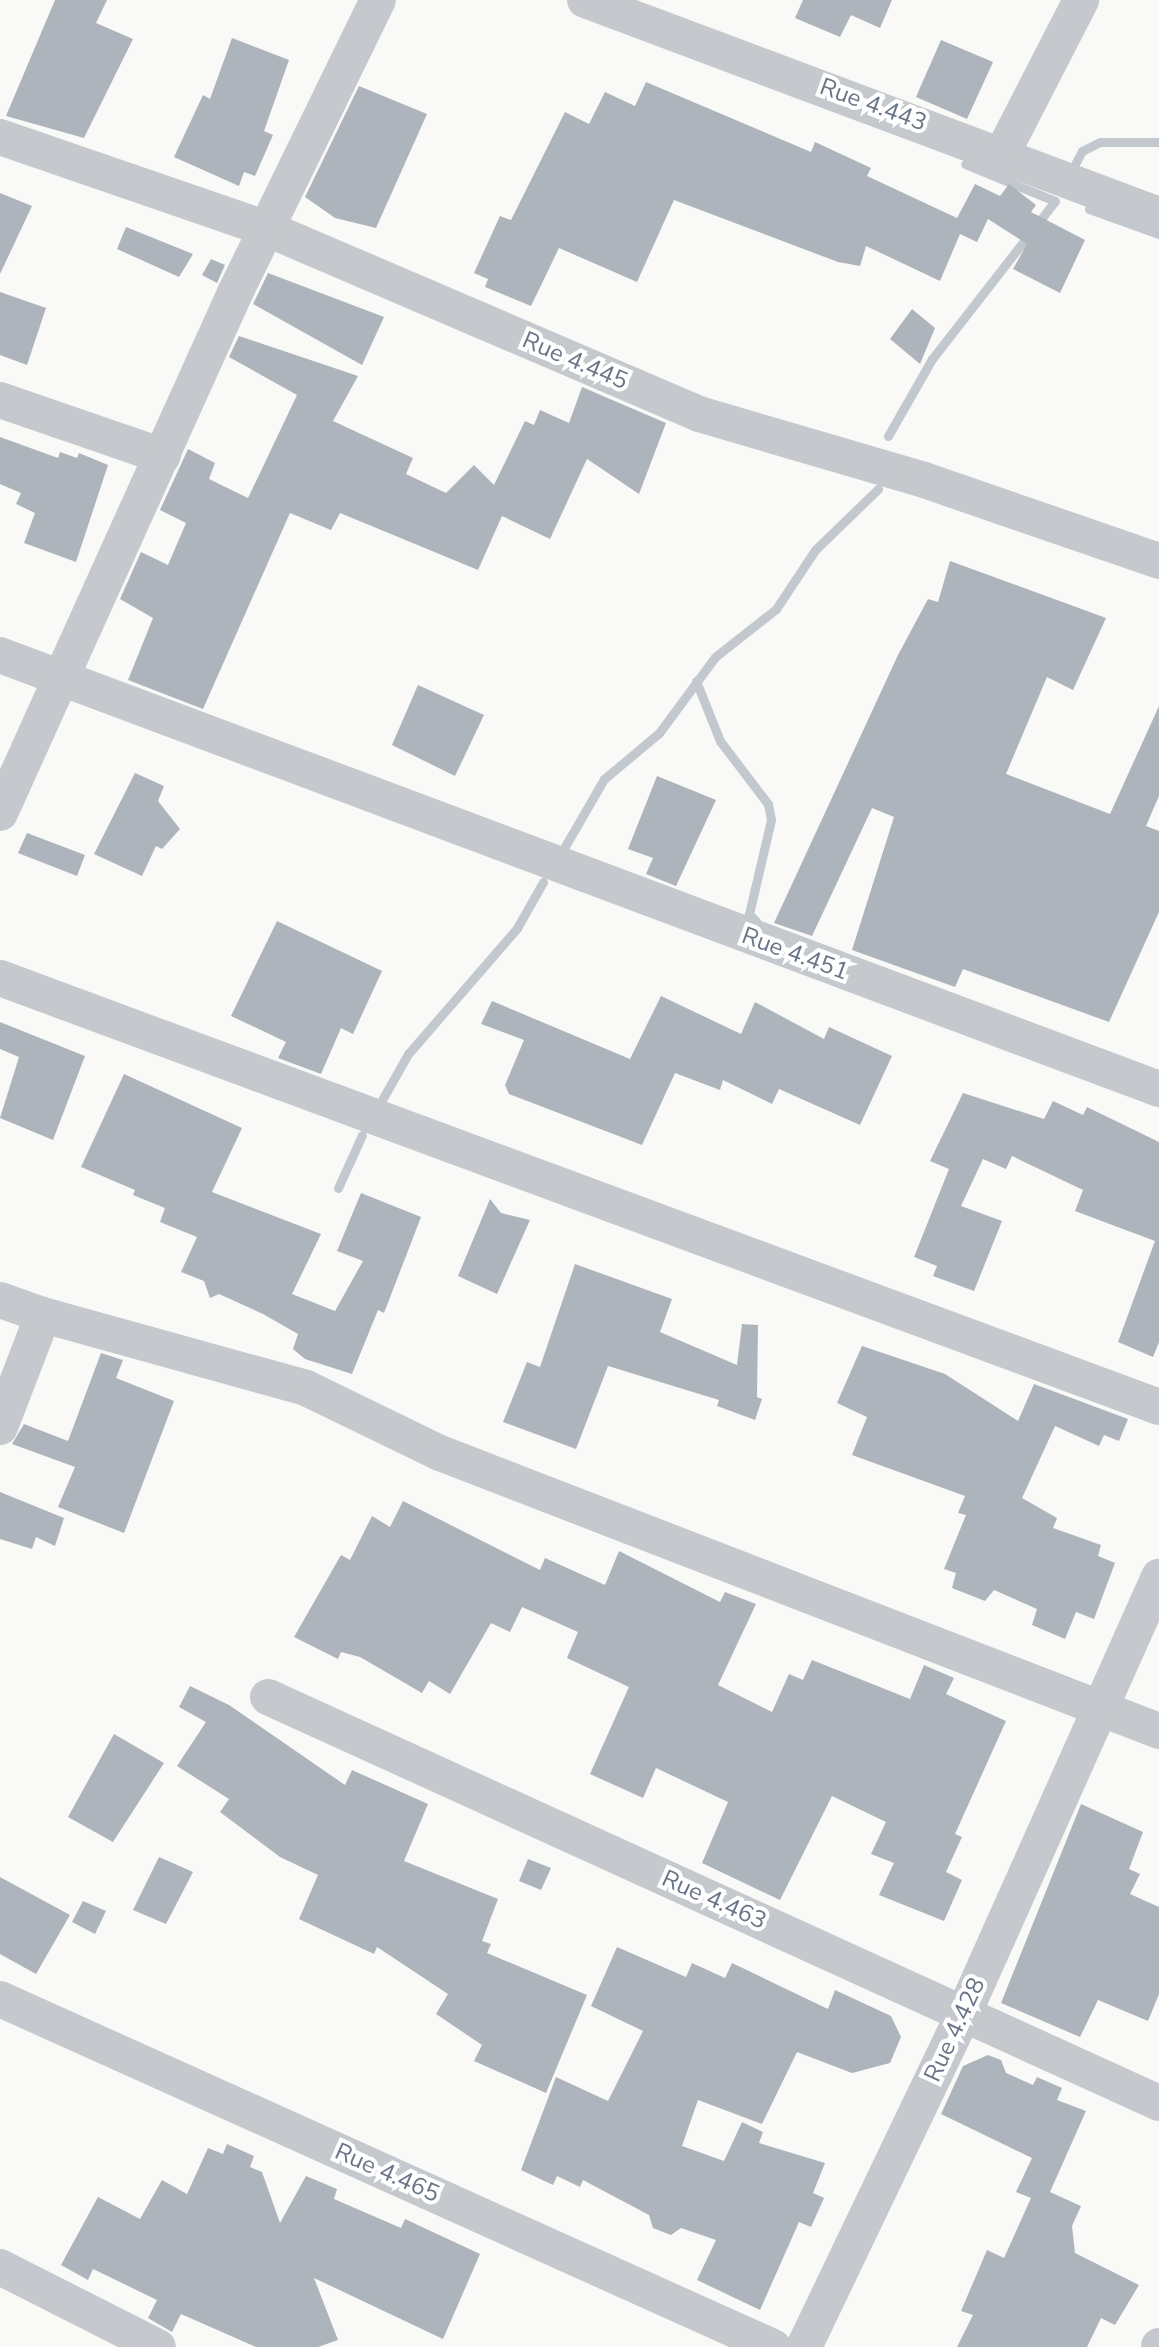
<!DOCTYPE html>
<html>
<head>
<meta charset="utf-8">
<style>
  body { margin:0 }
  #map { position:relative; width:1159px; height:2347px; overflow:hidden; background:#f9f9f7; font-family:"Nunito Sans",sans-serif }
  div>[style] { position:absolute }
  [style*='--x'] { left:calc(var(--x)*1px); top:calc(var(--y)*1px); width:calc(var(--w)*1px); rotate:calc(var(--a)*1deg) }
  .stream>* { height:9px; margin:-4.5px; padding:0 4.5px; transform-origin:4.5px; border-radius:4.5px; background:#c2c8ce }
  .building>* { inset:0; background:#aeb4bb }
  .minor>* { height:36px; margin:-18px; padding:0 18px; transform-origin:18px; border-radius:18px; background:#c5c8cc }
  span { translate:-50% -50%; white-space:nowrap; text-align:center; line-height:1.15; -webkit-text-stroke:8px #fff; paint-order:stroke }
  .street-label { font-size:24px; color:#6a7587 }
</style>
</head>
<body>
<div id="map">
  <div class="stream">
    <div style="--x:1074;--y:166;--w:17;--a:-62"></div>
    <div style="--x:1082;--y:151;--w:20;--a:-27"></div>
    <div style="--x:1100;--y:142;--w:59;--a:0"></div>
    <div style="--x:1089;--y:209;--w:74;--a:19.7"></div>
    <div style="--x:888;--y:436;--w:89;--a:-60.3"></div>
    <div style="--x:932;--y:359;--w:200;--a:-52.1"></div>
    <div style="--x:1055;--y:201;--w:97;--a:-157.7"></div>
    <div style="--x:696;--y:681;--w:65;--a:68.2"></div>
    <div style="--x:720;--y:741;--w:79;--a:52.7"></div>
    <div style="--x:768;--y:804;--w:16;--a:79"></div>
    <div style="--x:771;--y:820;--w:97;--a:103.2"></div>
    <div style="--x:749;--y:914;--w:10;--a:45"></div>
    <div style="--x:560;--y:855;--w:88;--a:-59.9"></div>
    <div style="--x:604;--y:779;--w:72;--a:-39.9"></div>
    <div style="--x:659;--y:733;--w:94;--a:-53.6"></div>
    <div style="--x:715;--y:657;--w:78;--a:-38.2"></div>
    <div style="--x:776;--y:609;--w:71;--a:-56.5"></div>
    <div style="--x:815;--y:550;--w:88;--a:-44.1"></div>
    <div style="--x:378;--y:1107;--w:61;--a:-60.5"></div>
    <div style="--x:408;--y:1054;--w:167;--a:-49.1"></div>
    <div style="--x:517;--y:928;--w:53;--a:-60.5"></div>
    <div style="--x:338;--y:1188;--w:58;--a:-65.6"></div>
  </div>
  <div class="building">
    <div style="clip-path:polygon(55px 0,107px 0,96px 23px,133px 39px,84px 138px,6px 116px)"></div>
    <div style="clip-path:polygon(803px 0,892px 0,880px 28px,851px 15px,840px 37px,795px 18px)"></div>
    <div style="clip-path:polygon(232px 38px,289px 60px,264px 131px,273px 135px,255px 176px,244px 172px,239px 186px,174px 157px,203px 95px,210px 99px)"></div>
    <div style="clip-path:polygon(941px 40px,993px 62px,967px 119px,916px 97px)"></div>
    <div style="clip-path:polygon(646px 82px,811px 152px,815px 142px,871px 168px,867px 176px,957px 218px,975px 184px,1000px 196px,1009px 184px,1036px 205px,1031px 212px,1085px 240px,1060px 293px,1013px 269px,1027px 244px,988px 219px,977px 242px,960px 234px,940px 281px,866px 246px,860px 266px,838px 262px,674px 200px,637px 282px,559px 248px,531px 306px,485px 287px,488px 279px,474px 273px,500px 216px,511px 220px,565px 112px,589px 124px,605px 92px,635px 106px)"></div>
    <div style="clip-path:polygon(359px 86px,427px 114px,376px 228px,335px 218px,305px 197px)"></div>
    <div style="clip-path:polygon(0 193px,32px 206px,0 274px)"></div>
    <div style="clip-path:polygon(126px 227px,193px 254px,179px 277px,117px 249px)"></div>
    <div style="clip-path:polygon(211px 259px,225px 265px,217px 283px,202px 275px)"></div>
    <div style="clip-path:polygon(268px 273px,384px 317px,362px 365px,253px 304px)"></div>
    <div style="clip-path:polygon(0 292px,46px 308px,27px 365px,0 355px)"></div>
    <div style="clip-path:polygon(912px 309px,935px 328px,920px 364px,890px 339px)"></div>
    <div style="clip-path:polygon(239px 336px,358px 376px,333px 421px,413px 458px,406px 474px,446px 493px,474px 465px,494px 485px,525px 421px,534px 425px,540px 410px,569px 423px,582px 387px,666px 423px,639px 494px,587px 459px,550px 539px,502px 516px,478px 570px,340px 513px,331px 530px,290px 513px,203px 709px,128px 680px,153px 618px,120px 599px,141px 552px,168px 565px,186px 523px,160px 510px,188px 449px,215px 463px,209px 479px,248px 498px,297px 395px,229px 357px)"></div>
    <div style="clip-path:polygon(0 437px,58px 458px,60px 452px,77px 458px,79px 453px,108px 465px,76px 562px,24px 543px,35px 513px,16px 504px,21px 493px,0 484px)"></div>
    <div style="clip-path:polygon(950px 561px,1106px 618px,1073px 690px,1047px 677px,1006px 774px,1110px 814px,1159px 706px,1159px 796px,1146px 826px,1159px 831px,1159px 912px,1109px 1022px,963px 969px,955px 987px,852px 950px,894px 817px,872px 808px,812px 936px,774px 923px,898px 655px,928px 599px,938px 602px)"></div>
    <div style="clip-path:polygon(418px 685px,484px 715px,455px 776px,392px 745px)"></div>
    <div style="clip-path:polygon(135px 773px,164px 786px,158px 801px,180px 829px,162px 849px,156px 846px,142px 876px,94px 854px)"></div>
    <div style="clip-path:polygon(657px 776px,716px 800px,676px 886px,646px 874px,653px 858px,628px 849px)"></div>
    <div style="clip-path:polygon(27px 833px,85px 855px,77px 876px,18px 853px)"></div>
    <div style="clip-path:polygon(277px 921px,382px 971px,353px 1034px,341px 1028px,321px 1074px,278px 1058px,286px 1042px,231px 1016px)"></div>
    <div style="clip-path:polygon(661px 996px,741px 1034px,755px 1002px,824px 1039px,829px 1027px,892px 1056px,860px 1125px,779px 1089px,772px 1104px,723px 1080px,720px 1090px,675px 1073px,642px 1145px,509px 1094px,505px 1085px,524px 1040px,481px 1024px,492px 1001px,630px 1059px)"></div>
    <div style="clip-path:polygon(0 1022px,85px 1056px,53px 1140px,0 1118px,19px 1057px,0 1049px)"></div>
    <div style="clip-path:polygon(124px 1074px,242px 1128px,212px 1192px,321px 1234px,292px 1294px,335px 1311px,363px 1261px,337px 1251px,361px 1193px,421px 1217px,384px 1313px,378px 1310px,352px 1374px,305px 1359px,293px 1349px,298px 1334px,263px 1314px,219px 1294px,210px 1298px,204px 1281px,181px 1272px,197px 1237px,160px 1222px,165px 1208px,133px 1195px,135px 1190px,81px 1167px)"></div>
    <div style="clip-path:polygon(963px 1093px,1044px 1119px,1053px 1101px,1083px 1115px,1087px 1107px,1159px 1142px,1159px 1342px,1153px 1357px,1118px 1342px,1155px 1241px,1075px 1211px,1083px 1190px,1012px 1156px,1006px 1169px,983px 1159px,961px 1206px,1002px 1221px,974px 1291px,933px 1276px,937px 1266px,914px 1257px,949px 1169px,930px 1161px)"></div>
    <div style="clip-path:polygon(490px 1199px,501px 1213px,530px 1220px,497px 1294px,458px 1276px)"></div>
    <div style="clip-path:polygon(575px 1264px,672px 1299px,660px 1332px,737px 1365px,742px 1324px,758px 1325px,757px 1397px,762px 1399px,755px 1420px,717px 1406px,719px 1400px,608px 1366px,576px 1449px,503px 1422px,527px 1362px,540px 1367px)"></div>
    <div style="clip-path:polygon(862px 1346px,945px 1374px,1018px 1421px,1034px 1384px,1128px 1419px,1119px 1441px,1104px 1435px,1099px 1446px,1055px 1426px,1022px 1498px,1057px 1518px,1053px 1528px,1101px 1545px,1098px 1556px,1115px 1563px,1094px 1619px,1076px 1612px,1065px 1639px,1032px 1625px,1037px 1609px,994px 1590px,985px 1601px,952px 1588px,956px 1573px,944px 1569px,966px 1515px,958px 1513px,965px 1496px,852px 1455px,867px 1417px,837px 1403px)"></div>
    <div style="clip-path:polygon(101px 1353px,123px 1360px,116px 1378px,174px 1401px,124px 1533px,58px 1507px,75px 1467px,12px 1444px,24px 1424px,68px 1441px)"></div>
    <div style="clip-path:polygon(0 1492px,64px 1518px,55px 1546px,36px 1537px,32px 1549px,0 1539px)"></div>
    <div style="clip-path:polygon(403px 1501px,540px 1570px,545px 1558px,605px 1585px,619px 1551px,720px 1602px,725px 1592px,756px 1604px,718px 1685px,772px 1712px,789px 1674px,803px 1680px,812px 1660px,910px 1699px,924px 1665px,954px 1678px,946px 1694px,1006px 1721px,955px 1834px,962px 1837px,946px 1872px,962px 1880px,944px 1921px,879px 1895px,894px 1863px,871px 1854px,886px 1822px,832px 1796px,780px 1900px,702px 1863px,728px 1802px,656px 1768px,643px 1798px,590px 1774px,629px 1687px,567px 1658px,578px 1632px,522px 1607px,510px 1632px,491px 1623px,450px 1694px,429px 1681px,422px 1693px,360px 1657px,341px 1652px,338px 1659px,294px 1637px,341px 1555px,350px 1560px,372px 1516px,390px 1527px)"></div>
    <div style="clip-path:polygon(190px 1686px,229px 1705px,345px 1785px,352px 1770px,428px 1804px,404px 1861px,498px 1899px,482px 1941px,491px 1944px,487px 1953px,587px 1995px,546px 2093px,474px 2061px,482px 2045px,436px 2014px,448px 1994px,377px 1947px,374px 1954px,299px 1919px,318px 1875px,280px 1857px,220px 1812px,229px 1799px,177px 1766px,206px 1722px,179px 1707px)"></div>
    <div style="clip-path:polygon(114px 1734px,164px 1763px,113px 1842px,68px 1817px)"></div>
    <div style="clip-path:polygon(1081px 1804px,1143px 1832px,1129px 1869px,1140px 1874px,1130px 1894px,1159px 1907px,1159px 1994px,1148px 2021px,1098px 2000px,1080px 2037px,1001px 2003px)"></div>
    <div style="clip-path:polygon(159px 1857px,193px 1872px,166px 1924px,133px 1910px)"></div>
    <div style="clip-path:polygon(528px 1859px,551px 1868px,541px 1890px,519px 1881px)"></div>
    <div style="clip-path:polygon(0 1877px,70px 1915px,36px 1974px,0 1954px)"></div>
    <div style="clip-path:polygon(83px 1901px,106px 1911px,95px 1934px,72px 1922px)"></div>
    <div style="clip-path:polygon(617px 1947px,686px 1977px,692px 1963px,725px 1978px,732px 1963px,828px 2009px,835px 1990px,891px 2016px,901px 2037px,890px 2063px,852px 2073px,797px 2052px,762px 2124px,698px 2100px,682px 2146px,724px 2161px,742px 2122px,763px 2132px,759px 2143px,825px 2163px,813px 2193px,824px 2198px,811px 2227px,799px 2222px,760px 2310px,697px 2280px,716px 2240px,681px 2228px,671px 2235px,653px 2228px,649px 2215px,583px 2180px,580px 2187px,557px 2176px,553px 2185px,521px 2170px,556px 2077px,608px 2101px,643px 2031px,591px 2006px)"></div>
    <div style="clip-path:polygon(988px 2055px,1001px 2060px,1006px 2073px,1033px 2085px,1037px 2077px,1062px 2088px,1057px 2100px,1086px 2111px,1050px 2192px,1081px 2206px,1072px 2226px,1075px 2253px,1139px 2285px,1115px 2325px,1101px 2318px,1087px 2347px,957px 2347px,973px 2315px,961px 2311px,987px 2250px,1004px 2258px,1031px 2198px,1016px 2192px,1032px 2158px,941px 2114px,963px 2066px)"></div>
    <div style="clip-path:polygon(227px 2144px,254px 2156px,250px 2167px,262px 2172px,280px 2223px,306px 2176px,337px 2189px,334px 2199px,401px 2228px,405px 2219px,480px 2254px,443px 2339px,314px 2278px,338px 2340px,318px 2347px,256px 2347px,181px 2314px,172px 2332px,148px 2318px,157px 2300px,93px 2269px,88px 2280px,61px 2265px,98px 2197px,140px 2219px,162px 2180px,187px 2194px,208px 2148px,223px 2154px)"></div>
  </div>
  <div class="minor">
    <div style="--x:585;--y:0;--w:613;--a:20.53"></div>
    <div style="--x:0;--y:137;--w:286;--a:19"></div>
    <div style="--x:270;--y:230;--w:467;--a:23.2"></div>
    <div style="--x:699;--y:414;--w:234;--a:16.3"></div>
    <div style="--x:924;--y:480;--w:249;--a:19"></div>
    <div style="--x:1003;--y:152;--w:171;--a:-62.8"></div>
    <div style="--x:0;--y:400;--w:172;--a:19"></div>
    <div style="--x:0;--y:655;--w:1238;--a:20.53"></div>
    <div style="--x:0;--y:813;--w:571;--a:-65.68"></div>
    <div style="--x:235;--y:293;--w:326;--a:-64"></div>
    <div style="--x:0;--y:978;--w:1236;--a:20.31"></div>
    <div style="--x:0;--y:1300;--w:46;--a:19.2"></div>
    <div style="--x:43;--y:1315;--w:120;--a:111"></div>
    <div style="--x:43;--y:1315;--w:273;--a:15.5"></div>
    <div style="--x:306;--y:1388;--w:149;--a:25.9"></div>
    <div style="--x:440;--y:1453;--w:771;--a:21.14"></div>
    <div style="--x:268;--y:1697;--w:979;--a:24.5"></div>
    <div style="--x:0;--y:1999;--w:848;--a:24.24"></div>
    <div style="--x:0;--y:2267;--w:177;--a:26.9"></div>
    <div style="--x:804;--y:2347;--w:370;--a:-64.4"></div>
    <div style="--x:964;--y:2013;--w:478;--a:-65.9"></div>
    <div style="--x:1159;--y:2347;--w:1;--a:-90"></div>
  </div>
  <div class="street-label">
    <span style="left:873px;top:105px;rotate:20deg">Rue 4.443</span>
    <span style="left:575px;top:361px;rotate:23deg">Rue 4.445</span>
    <span style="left:795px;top:954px;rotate:20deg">Rue 4.451</span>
    <span style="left:714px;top:1900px;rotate:24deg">Rue 4.463</span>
    <span style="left:955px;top:2030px;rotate:-65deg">Rue 4.428</span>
    <span style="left:387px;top:2173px;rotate:24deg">Rue 4.465</span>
  </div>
</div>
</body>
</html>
